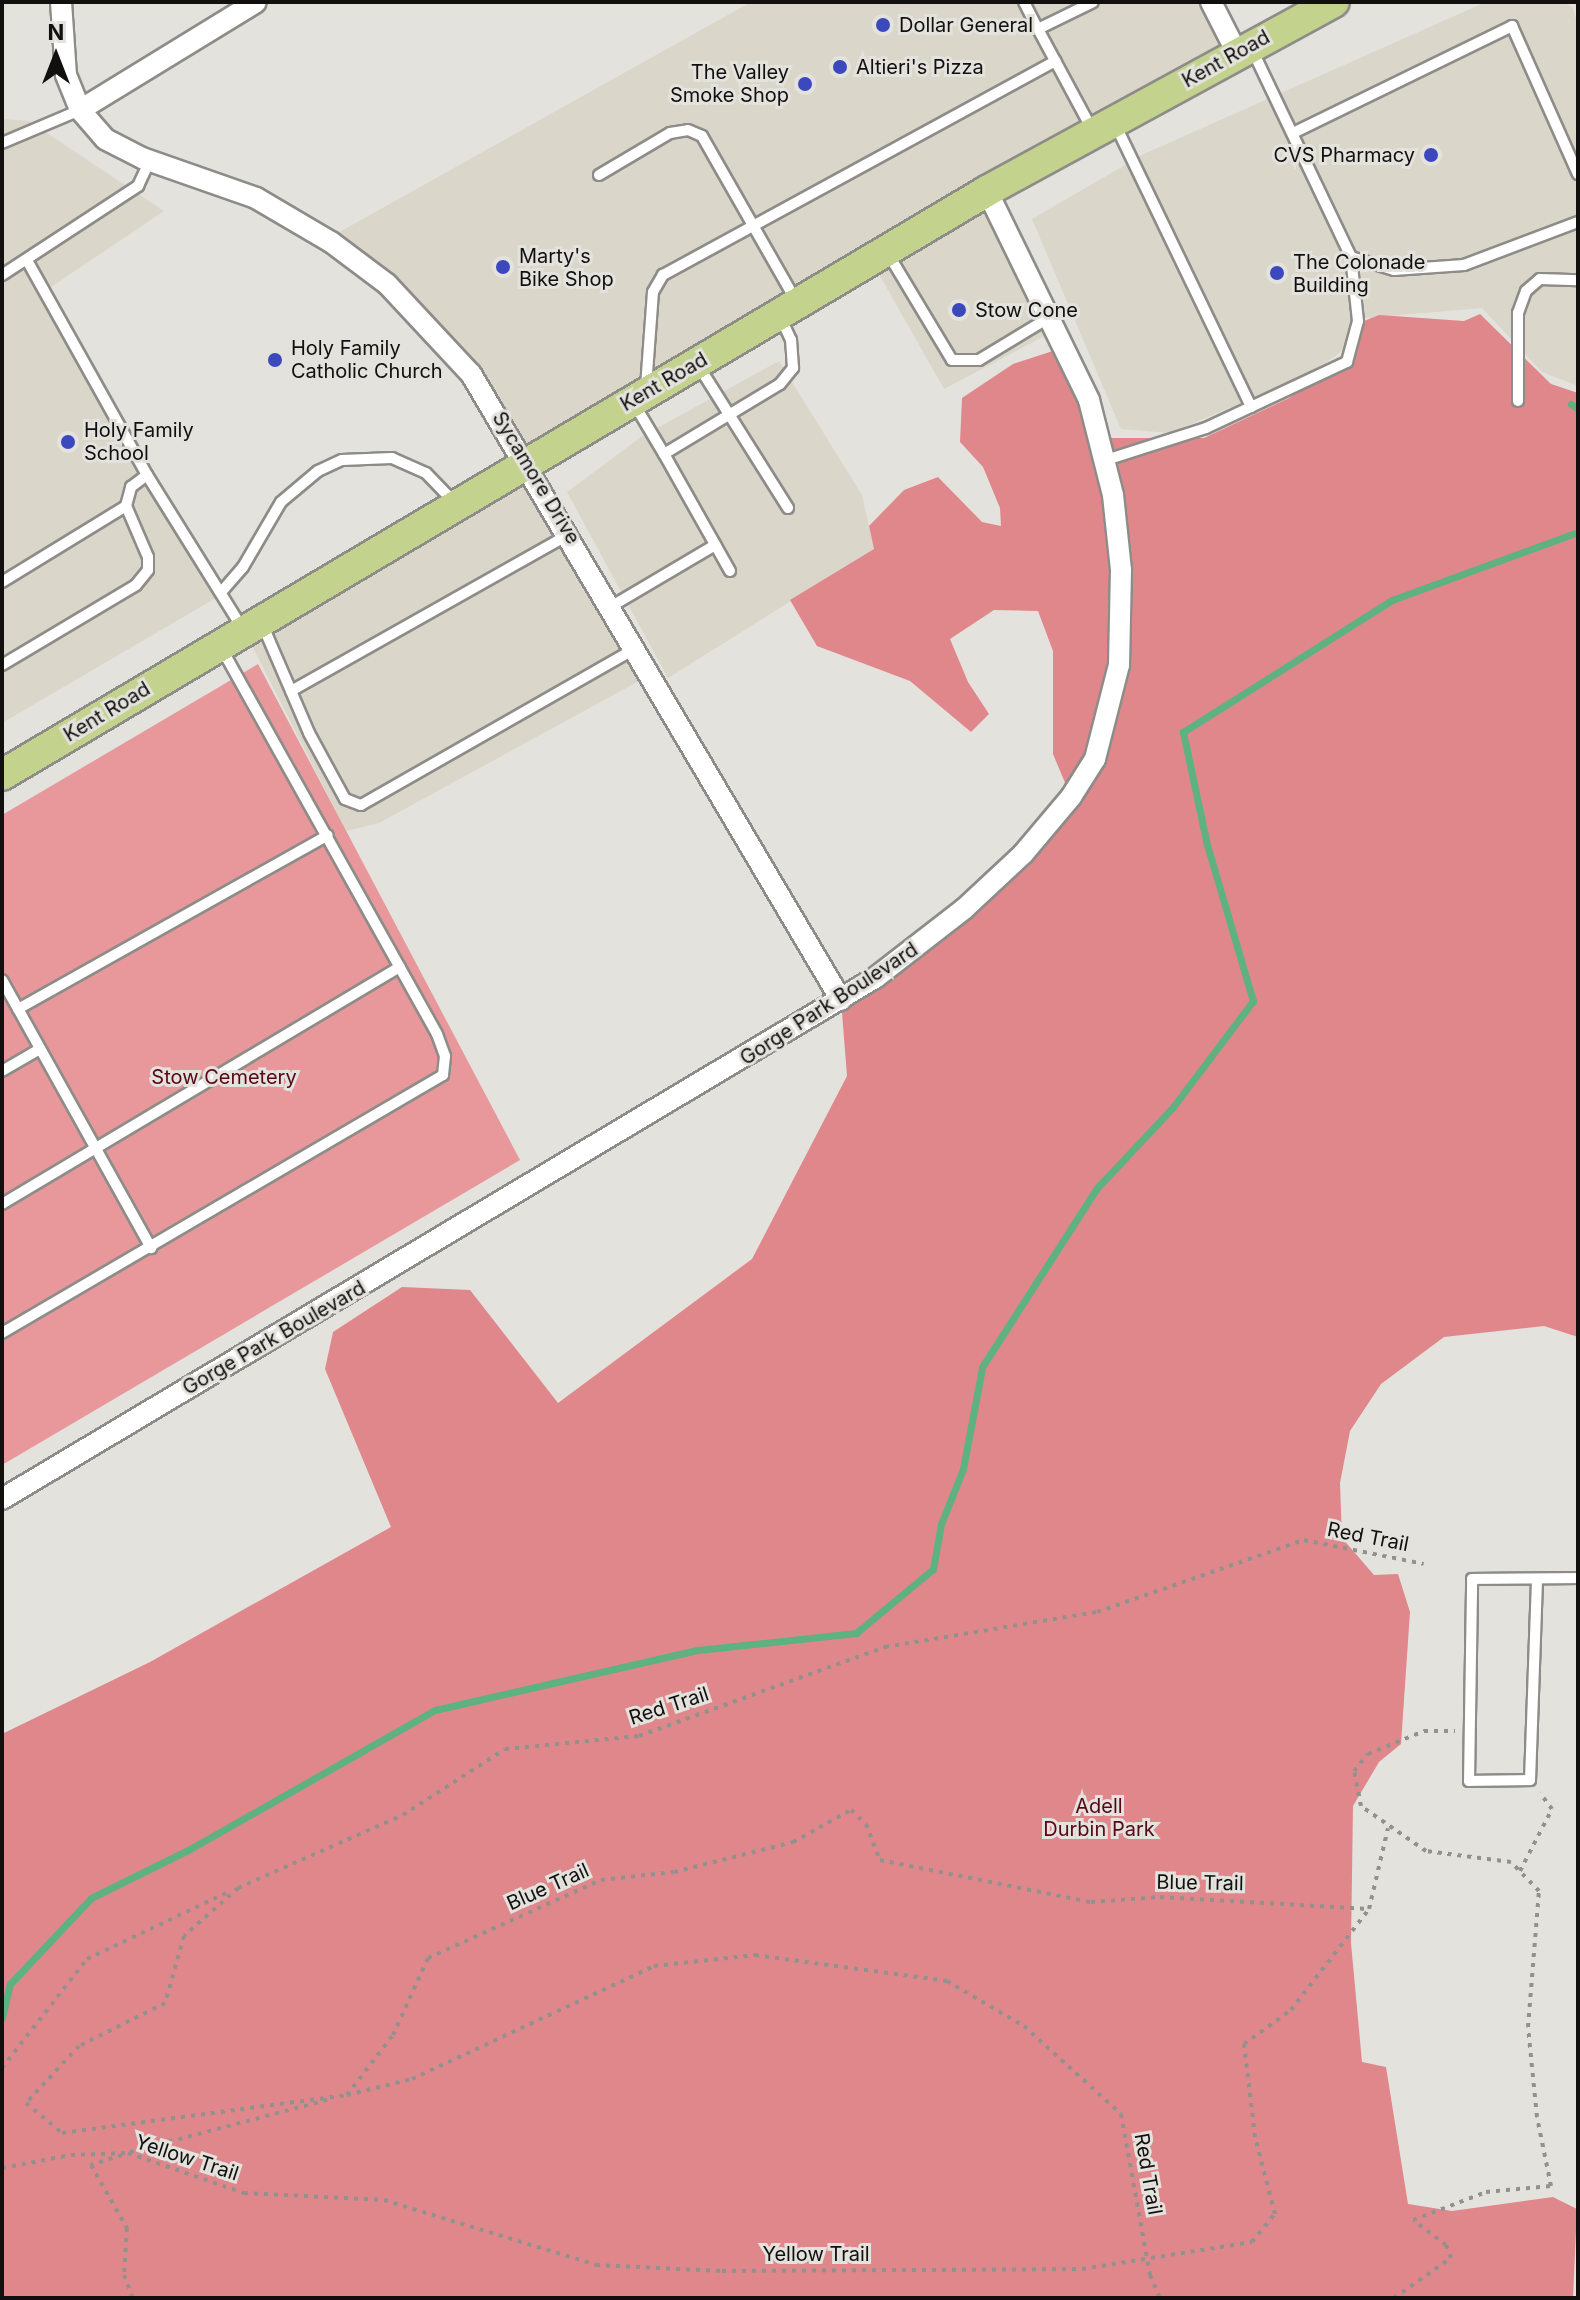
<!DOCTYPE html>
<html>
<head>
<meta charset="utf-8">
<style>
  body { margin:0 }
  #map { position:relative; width:1580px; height:2300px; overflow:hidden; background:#e3e2dd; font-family:Inter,sans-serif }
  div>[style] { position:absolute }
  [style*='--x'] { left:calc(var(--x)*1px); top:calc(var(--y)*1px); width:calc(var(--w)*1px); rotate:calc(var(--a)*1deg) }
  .built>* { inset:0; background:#dbd6ca }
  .green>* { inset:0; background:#e8989b }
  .forest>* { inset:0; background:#e0878c }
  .stream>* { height:7px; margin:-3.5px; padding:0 3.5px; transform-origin:3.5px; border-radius:3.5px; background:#5eb180 }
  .path>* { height:4px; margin-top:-2px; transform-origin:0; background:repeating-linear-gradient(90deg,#92918e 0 4px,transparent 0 10px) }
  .roads { filter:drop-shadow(2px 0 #8e8c88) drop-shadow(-2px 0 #8e8c88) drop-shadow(0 2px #8e8c88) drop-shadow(0 -2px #8e8c88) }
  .service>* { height:10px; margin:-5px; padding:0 5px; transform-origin:5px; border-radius:5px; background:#fff }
  .minor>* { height:20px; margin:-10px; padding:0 10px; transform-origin:10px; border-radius:10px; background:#fff }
  .primary>* { height:30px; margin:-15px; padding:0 15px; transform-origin:15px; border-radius:15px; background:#c3d38e }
  .dots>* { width:22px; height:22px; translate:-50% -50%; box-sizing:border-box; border:4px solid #e3e2dd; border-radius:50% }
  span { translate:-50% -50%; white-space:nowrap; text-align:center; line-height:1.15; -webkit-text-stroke:6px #e3e2dd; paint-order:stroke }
  .poi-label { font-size:20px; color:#11100f }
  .left { translate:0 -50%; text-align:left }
  .right { translate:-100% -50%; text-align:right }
  .street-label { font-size:20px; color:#11100f }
  .park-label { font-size:20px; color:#580618 }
  .frame { position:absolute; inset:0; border:4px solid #11100f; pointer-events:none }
  .north { position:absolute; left:16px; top:16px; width:80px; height:80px; -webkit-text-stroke:6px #e3e2dd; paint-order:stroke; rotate:0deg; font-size:22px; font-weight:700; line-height:32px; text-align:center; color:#11100f }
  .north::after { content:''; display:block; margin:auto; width:28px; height:36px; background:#11100f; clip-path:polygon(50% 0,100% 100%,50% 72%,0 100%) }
</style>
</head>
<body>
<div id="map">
  <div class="built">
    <div style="clip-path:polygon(751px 2px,1211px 2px,1237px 53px,988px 193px,1056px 330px,944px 389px,871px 260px,524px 463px,652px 674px,379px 823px,346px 831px,244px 630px,524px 463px,486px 393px,327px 239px)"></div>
    <div style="clip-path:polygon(1486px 2px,1563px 2px,1572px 7px,1578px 24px,1578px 386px,1542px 372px,1482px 308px,1354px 319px,1343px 350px,1314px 372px,1170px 433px,1121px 429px,1032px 219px,1144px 154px)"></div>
    <div style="clip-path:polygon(2px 119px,29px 121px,164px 211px,48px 289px,221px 595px,2px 723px)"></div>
    <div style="clip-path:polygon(779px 361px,862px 495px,874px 549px,668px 678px,567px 492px,641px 437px)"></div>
  </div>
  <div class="green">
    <div style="clip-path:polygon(258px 664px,520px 1160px,2px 1465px,2px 815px)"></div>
  </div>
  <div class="forest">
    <div style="clip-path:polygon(1480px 314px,1551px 384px,1578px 393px,1578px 1337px,1544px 1326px,1444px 1337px,1381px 1384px,1350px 1431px,1340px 1483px,1342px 1538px,1374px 1575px,1398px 1574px,1410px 1612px,1401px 1744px,1379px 1762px,1353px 1806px,1351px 1943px,1362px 2062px,1386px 2067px,1408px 2204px,1452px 2211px,1553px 2197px,1577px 2209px,1573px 2298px,2px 2298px,2px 1734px,150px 1662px,391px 1527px,325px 1369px,333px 1332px,402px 1287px,470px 1290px,558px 1403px,752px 1259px,847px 1076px,841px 1000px,875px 978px,1071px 797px,1053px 754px,1053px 651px,1038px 611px,994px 610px,950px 639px,968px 682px,989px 714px,971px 732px,910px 681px,817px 646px,790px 600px,874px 549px,869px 526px,904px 490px,938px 477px,982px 522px,1001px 526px,1000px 508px,983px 467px,960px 442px,962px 398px,1013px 364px,1065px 347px,1102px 438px,1204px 438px,1289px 398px,1327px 372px,1348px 352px,1359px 323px,1379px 315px,1464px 321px)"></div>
  </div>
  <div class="stream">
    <div style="--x:1571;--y:404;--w:9;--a:36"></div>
    <div style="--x:2;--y:2018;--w:35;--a:-77"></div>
    <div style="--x:10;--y:1984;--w:118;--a:-46.7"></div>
    <div style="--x:91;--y:1898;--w:110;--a:-26.3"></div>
    <div style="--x:190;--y:1849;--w:282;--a:-29.6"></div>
    <div style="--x:435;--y:1710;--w:270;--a:-12.9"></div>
    <div style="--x:698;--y:1650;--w:159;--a:-6.1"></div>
    <div style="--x:856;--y:1633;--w:100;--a:-39.7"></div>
    <div style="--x:933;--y:1569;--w:46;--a:-79.9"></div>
    <div style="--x:941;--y:1524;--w:59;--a:-68.2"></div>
    <div style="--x:963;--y:1469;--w:104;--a:-79.4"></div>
    <div style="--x:982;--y:1367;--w:213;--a:-57.3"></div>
    <div style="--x:1097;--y:1188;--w:111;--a:-46.8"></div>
    <div style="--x:1173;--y:1107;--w:133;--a:-53"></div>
    <div style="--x:1253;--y:1001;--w:163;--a:-106.4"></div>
    <div style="--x:1207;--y:845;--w:116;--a:-102"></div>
    <div style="--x:1183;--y:732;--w:247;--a:-32.3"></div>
    <div style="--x:1392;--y:600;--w:198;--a:-20.1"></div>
  </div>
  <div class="path">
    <div style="--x:1520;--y:1871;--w:70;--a:-62.7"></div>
    <div style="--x:1552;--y:1809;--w:20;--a:-127"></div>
    <div style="--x:238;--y:1888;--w:72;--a:138.4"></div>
    <div style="--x:184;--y:1936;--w:70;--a:105.8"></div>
    <div style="--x:165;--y:2003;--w:96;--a:153.4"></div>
    <div style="--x:79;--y:2046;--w:78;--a:132.9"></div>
    <div style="--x:26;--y:2103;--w:47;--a:39.8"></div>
    <div style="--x:62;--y:2133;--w:288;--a:-7.6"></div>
    <div style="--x:347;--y:2095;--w:76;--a:-52.5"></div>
    <div style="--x:393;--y:2035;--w:85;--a:-65.6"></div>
    <div style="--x:428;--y:1958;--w:190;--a:-24.3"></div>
    <div style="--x:601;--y:1880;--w:73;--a:-6.3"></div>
    <div style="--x:674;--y:1872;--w:123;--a:-14.1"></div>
    <div style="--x:793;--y:1842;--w:66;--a:-28.9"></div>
    <div style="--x:851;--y:1810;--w:21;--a:43"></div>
    <div style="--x:866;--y:1824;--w:39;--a:69"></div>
    <div style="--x:880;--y:1860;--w:215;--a:11.3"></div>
    <div style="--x:1091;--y:1902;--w:69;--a:-4.1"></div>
    <div style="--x:1160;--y:1897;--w:209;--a:3.3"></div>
    <div style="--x:1369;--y:1909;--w:83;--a:-76.8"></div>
    <div style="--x:238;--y:1888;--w:180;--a:-23.9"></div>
    <div style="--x:403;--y:1815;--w:121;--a:-32.9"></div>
    <div style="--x:505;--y:1749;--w:135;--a:-5.5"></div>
    <div style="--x:639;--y:1736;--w:262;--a:-19.9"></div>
    <div style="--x:885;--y:1647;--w:215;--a:-9.4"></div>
    <div style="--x:1097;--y:1612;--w:219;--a:-19.2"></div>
    <div style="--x:1304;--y:1540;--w:122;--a:11.3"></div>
    <div style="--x:2;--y:2068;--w:138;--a:-52.1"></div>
    <div style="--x:87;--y:1959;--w:158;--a:-25.4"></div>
    <div style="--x:347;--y:2095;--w:67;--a:-13.8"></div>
    <div style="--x:412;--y:2079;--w:267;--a:-25"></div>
    <div style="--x:654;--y:1966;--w:102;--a:-6.2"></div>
    <div style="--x:755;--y:1955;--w:194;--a:7.7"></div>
    <div style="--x:947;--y:1981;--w:89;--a:30.3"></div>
    <div style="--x:1024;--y:2026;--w:131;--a:42.2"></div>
    <div style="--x:1121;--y:2114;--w:164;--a:79.8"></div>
    <div style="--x:1150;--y:2275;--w:25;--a:67"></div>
    <div style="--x:130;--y:2152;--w:207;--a:-14.8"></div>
    <div style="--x:122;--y:2155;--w:33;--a:162"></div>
    <div style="--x:91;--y:2165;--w:73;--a:60.3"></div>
    <div style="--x:127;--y:2228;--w:47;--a:93.7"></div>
    <div style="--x:124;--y:2275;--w:25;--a:69"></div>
    <div style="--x:2;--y:2168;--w:70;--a:-10.7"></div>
    <div style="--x:71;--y:2155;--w:57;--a:-2"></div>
    <div style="--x:128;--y:2153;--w:123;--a:19"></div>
    <div style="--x:244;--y:2193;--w:140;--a:2.9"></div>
    <div style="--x:384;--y:2200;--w:222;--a:17"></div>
    <div style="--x:596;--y:2265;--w:126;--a:2.7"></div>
    <div style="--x:722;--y:2271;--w:360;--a:-0.3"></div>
    <div style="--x:1082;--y:2269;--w:172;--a:-9"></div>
    <div style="--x:1252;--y:2242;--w:36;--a:-51"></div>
    <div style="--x:1275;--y:2214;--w:80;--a:-104.6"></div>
    <div style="--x:1255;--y:2137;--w:94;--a:-96.7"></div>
    <div style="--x:1244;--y:2044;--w:58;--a:-35.9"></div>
    <div style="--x:1291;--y:2010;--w:128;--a:-52.3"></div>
    <div style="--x:1394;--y:2298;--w:70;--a:-35.1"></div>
    <div style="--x:1451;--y:2258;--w:14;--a:-111"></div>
    <div style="--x:1446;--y:2245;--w:41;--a:-142.9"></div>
    <div style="--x:1413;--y:2220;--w:78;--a:-21"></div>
    <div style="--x:1486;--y:2192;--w:65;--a:-5.3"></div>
    <div style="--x:1551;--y:2186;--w:70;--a:-101.5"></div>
    <div style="--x:1537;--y:2117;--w:90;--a:-95.7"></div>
    <div style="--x:1528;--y:2027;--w:136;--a:-85.4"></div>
    <div style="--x:1539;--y:1891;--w:40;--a:-134"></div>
    <div style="--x:1511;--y:1862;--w:86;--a:-172.6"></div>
    <div style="--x:1426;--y:1851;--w:79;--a:-145.3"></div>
    <div style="--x:1361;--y:1806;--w:36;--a:-101"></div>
    <div style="--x:1354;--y:1771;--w:22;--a:-51"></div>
    <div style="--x:1368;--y:1754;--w:61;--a:-22.3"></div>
    <div style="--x:1424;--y:1731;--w:31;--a:0"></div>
  </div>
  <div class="roads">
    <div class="service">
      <div style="--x:1024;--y:2;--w:30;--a:63"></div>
      <div style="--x:1038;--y:29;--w:61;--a:-26.1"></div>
      <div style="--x:1038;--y:29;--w:116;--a:61.7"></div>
      <div style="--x:1115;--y:124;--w:314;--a:64.3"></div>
      <div style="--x:1293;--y:133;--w:244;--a:-26"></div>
      <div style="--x:1512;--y:26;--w:162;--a:66"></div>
      <div style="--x:2;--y:143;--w:85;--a:-22.9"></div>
      <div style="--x:599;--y:175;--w:82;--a:-30.6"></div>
      <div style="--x:670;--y:133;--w:18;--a:-9"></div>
      <div style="--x:688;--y:130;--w:15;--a:23"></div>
      <div style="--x:702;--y:136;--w:190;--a:60.3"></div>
      <div style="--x:887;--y:252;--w:126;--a:59"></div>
      <div style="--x:952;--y:360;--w:27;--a:0"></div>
      <div style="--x:979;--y:360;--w:83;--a:-31.2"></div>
      <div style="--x:1351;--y:257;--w:45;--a:16.8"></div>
      <div style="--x:1394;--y:270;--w:70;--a:-4.1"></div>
      <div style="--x:1464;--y:265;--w:122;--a:-20.7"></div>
      <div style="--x:2;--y:275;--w:163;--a:-33.2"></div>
      <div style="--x:138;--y:186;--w:29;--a:-65"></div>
      <div style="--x:698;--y:365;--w:169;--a:57.8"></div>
      <div style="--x:646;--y:387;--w:95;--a:-85.8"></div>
      <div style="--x:653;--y:292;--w:20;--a:-60"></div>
      <div style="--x:663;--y:275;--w:447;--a:-28.6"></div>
      <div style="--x:1518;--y:401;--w:88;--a:-90"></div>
      <div style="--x:1518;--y:313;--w:23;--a:-70"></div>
      <div style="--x:1526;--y:291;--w:18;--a:-41"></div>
      <div style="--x:1540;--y:279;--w:38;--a:2"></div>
      <div style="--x:633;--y:402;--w:61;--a:59.2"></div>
      <div style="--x:1106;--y:460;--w:105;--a:-17.7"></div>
      <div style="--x:1206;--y:428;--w:156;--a:-25.1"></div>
      <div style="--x:1347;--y:362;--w:42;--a:-75"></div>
      <div style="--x:1358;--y:321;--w:64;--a:-96.2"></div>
      <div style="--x:1351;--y:257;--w:230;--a:-115.5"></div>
      <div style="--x:147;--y:475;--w:181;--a:58.1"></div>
      <div style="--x:730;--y:571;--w:134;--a:-119.4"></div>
      <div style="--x:664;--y:454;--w:135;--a:-31.1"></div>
      <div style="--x:780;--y:384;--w:21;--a:-51"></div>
      <div style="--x:793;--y:368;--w:28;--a:-94"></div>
      <div style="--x:791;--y:340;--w:26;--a:-115"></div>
      <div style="--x:2;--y:582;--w:145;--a:-31.5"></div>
      <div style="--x:223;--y:590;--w:30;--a:-49"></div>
      <div style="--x:243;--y:567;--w:75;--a:-59.7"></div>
      <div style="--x:281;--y:502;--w:48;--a:-40"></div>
      <div style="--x:318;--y:471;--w:26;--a:-25"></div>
      <div style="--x:342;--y:460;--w:50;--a:-2.3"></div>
      <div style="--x:392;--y:458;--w:37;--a:24"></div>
      <div style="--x:426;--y:473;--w:42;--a:46"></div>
      <div style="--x:612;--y:606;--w:120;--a:-30.6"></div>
      <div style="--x:263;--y:626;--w:116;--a:66.7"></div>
      <div style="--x:309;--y:733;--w:75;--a:61.4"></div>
      <div style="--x:345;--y:799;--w:17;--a:21"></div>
      <div style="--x:361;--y:805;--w:317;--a:-29.7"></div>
      <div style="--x:2;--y:665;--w:156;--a:-30.8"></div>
      <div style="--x:136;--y:585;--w:19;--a:-51"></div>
      <div style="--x:148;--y:570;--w:13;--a:-90"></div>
      <div style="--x:148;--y:557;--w:56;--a:-113.3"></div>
      <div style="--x:126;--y:506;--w:20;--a:-75"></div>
      <div style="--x:131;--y:487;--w:20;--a:-37"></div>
      <div style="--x:147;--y:475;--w:246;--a:-119.2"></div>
      <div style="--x:291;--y:691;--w:318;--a:-29.4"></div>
      <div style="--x:2;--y:980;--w:307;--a:60.9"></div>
      <div style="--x:18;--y:1009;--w:355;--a:-29.3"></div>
      <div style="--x:2;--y:1071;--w:44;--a:-30.1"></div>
      <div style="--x:2;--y:1204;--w:463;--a:-30.8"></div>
      <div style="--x:2;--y:1333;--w:511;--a:-30.33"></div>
      <div style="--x:443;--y:1075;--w:19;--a:-84"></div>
      <div style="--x:445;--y:1056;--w:23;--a:-110"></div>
      <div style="--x:437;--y:1034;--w:440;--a:-119.2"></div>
      <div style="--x:1537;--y:1580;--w:200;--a:92"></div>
      <div style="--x:1530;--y:1780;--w:61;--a:179.1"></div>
      <div style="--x:1469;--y:1781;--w:202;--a:-89.1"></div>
      <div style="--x:1472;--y:1579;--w:106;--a:-0.5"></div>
    </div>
    <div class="minor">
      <div style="--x:61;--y:2;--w:73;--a:86.1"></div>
      <div style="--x:66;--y:75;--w:38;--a:68"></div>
      <div style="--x:80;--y:110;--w:38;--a:49"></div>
      <div style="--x:105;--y:139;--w:42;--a:27.2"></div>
      <div style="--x:142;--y:158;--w:121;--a:19.3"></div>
      <div style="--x:256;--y:198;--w:87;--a:30.4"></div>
      <div style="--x:331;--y:242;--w:70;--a:36.9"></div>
      <div style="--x:387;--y:284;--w:123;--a:47"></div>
      <div style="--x:471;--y:374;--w:727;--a:59.41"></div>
      <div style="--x:1211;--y:2;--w:57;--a:63"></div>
      <div style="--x:80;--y:110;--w:206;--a:-31.5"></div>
      <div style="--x:2;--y:1499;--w:1017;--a:-30.83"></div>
      <div style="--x:875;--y:978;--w:113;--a:-37.8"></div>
      <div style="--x:964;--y:909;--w:81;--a:-43"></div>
      <div style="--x:1023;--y:854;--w:75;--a:-49.9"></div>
      <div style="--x:1071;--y:797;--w:45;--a:-57.7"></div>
      <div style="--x:1095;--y:759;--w:97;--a:-75.7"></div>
      <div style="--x:1119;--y:665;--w:95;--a:-88.8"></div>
      <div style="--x:1121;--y:570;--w:75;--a:-96.1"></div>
      <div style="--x:1113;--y:495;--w:98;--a:-104.2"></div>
      <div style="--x:1089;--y:400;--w:233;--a:-116"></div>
    </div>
    <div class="primary">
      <div style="--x:2;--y:775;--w:1145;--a:-30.66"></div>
      <div style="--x:987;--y:191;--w:395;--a:-28.6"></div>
    </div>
  </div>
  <div class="dots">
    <div style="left:883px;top:25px;background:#3b49bc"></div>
    <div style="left:840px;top:67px;background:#3b49bc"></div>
    <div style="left:805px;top:84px;background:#3b49bc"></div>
    <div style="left:1431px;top:155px;background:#3b49bc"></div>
    <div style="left:503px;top:267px;background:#3b49bc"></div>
    <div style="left:1277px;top:273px;background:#3b49bc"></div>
    <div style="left:959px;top:310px;background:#3b49bc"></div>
    <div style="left:275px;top:360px;background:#3b49bc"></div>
    <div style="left:68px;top:442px;background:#3b49bc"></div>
  </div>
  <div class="poi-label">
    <span class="left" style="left:899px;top:25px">Dollar General</span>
    <span class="left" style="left:856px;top:67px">Altieri's Pizza</span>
    <span class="right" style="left:789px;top:84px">The Valley<br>Smoke Shop</span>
    <span class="right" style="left:1415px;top:155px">CVS Pharmacy</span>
    <span class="left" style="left:519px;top:268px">Marty's<br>Bike Shop</span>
    <span class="left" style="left:1293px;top:274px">The Colonade<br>Building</span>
    <span class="left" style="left:975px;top:310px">Stow Cone</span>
    <span class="left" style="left:291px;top:360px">Holy Family<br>Catholic Church</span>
    <span class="left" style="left:84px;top:442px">Holy Family<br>School</span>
  </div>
  <div class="street-label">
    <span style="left:1226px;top:59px;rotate:-29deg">Kent Road</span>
    <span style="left:664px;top:382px;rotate:-30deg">Kent Road</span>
    <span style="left:536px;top:478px;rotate:59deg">Sycamore Drive</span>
    <span style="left:107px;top:712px;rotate:-31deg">Kent Road</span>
    <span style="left:829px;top:1004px;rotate:-33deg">Gorge Park Boulevard</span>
    <span style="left:274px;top:1338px;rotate:-30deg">Gorge Park Boulevard</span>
    <span style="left:1368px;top:1537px;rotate:11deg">Red Trail</span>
    <span style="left:669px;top:1706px;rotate:-18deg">Red Trail</span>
    <span style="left:1200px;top:1883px;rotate:1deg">Blue Trail</span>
    <span style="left:548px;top:1887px;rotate:-24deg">Blue Trail</span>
    <span style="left:187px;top:2158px;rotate:18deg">Yellow Trail</span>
    <span style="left:1148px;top:2174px;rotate:80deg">Red Trail</span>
    <span style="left:816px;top:2254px">Yellow Trail</span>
  </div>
  <div class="park-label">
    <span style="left:224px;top:1077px">Stow Cemetery</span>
    <span style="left:1099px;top:1818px">Adell<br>Durbin Park</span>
  </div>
  <div class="frame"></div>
  <div class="north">N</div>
</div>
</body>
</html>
